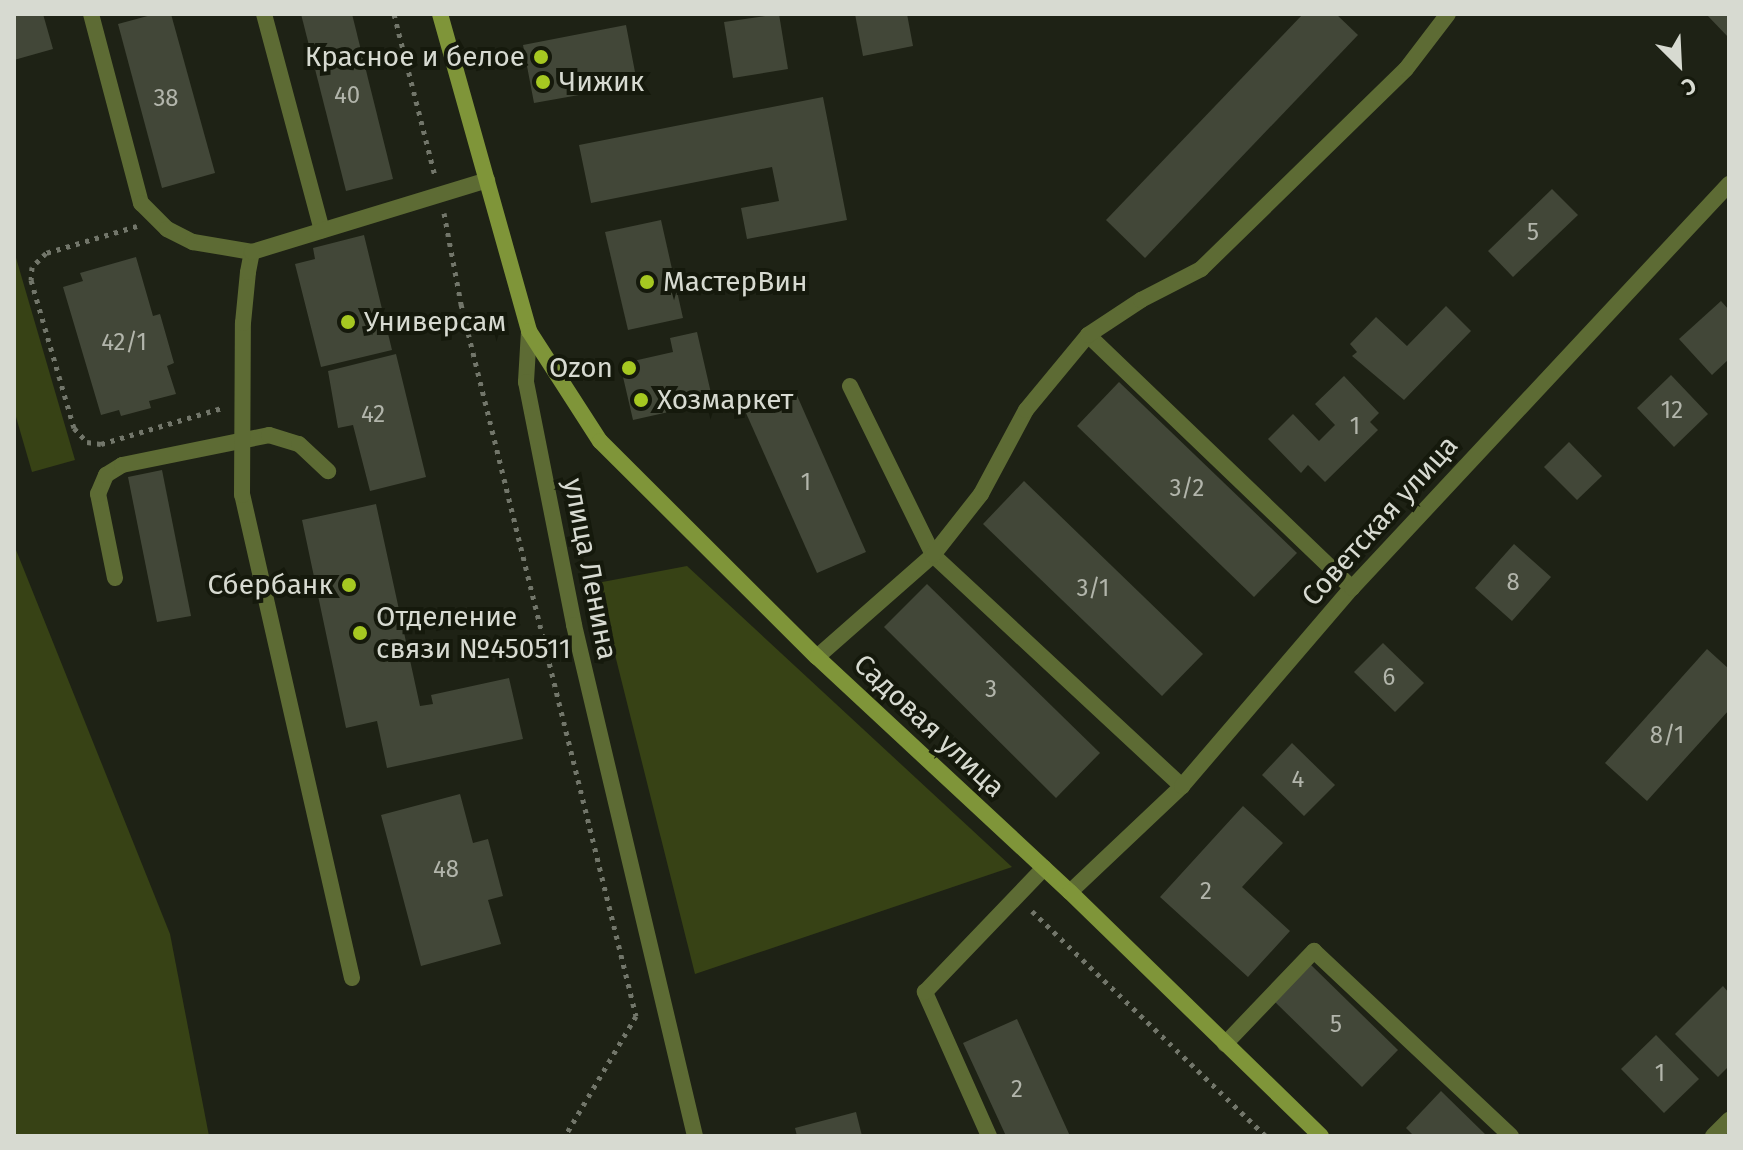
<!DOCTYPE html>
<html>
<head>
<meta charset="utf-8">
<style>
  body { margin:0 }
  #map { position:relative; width:1743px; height:1150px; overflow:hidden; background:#1e2215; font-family:"Fira Sans",sans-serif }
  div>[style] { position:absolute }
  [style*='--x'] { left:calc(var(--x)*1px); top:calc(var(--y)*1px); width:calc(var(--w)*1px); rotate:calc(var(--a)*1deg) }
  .green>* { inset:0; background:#374215 }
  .building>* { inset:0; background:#424738 }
  .path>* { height:5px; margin-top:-2.5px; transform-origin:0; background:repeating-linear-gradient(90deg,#72766a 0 4px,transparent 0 10px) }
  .service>* { height:16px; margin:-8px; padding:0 8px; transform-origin:8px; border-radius:8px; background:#5d6b34 }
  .minor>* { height:16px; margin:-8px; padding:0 8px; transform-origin:8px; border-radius:8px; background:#5d6b34 }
  .tertiary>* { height:16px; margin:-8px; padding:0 8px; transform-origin:8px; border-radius:8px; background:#5d6b34 }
  .secondary>* { height:16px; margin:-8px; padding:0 8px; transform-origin:8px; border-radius:8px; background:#7f9539 }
  .dots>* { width:22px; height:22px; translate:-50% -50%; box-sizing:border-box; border:4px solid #15190c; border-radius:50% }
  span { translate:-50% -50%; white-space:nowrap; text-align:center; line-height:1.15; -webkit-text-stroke:8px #15190c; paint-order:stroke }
  .number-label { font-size:24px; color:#b2b5ab }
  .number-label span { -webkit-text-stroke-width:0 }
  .poi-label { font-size:28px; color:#d7dad1 }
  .right { translate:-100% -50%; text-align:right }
  .left { translate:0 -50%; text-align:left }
  .street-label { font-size:28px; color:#d7dad1 }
  .frame { position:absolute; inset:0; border:16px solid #d7dad1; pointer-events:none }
  .north { position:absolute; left:1639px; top:24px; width:80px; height:80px; -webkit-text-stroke:6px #15190c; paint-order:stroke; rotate:156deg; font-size:22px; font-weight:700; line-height:32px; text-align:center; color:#d7dad1 }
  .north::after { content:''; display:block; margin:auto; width:28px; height:36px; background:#d7dad1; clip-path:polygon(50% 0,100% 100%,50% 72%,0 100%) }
</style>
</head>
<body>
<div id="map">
  <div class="green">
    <div style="clip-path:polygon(14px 251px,75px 460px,32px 472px,14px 410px)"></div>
    <div style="clip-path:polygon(14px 545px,170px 934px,209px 1136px,14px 1136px)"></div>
    <div style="clip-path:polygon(687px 566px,1012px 867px,695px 974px,597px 583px)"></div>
  </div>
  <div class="building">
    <div style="clip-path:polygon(14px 14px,43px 14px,53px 49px,14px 60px)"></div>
    <div style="clip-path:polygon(155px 14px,171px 14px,215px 173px,162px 188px,118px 24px)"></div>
    <div style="clip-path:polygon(301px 14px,352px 14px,393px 179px,346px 191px)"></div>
    <div style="clip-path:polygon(779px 14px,788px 69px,733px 78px,724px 22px)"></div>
    <div style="clip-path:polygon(855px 14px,907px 14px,913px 46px,863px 56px)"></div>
    <div style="clip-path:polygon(1303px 14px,1336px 14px,1358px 35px,1145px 258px,1106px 220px)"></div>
    <div style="clip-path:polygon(1706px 14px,1729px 14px,1729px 38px)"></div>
    <div style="clip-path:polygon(626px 25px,635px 72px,594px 80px,596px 92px,534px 103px,523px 45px)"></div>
    <div style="clip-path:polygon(823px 97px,847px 220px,747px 239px,741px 208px,779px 201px,772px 167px,591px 203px,579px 145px)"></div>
    <div style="clip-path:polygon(1552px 189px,1578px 215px,1513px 277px,1488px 251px)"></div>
    <div style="clip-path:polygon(661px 220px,683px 318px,628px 330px,605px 232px)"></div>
    <div style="clip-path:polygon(364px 235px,392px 350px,321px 367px,295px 264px,315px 259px,313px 248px)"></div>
    <div style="clip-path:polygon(136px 257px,153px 316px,160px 314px,174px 363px,167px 366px,176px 394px,149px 401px,151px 408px,121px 416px,119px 410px,101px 415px,63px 287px,83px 281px,80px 273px)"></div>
    <div style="clip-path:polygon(1721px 301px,1729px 310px,1729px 359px,1712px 375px,1679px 339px)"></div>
    <div style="clip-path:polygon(1446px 306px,1471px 331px,1404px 400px,1352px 356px,1357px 352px,1350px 344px,1376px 317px,1407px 346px)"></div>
    <div style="clip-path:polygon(697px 332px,713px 402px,633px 420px,620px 364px,673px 352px,670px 338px)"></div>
    <div style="clip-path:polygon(396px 354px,426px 477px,370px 491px,353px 425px,338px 428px,328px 371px)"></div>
    <div style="clip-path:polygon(1671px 375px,1708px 414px,1674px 447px,1637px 408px)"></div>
    <div style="clip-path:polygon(1344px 376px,1379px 413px,1370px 422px,1378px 430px,1325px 482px,1308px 465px,1301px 473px,1268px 439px,1293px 414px,1319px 441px,1335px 425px,1315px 404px)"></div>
    <div style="clip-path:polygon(1119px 382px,1297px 553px,1254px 597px,1077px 426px)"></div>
    <div style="clip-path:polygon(795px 391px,866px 552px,817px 573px,746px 413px)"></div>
    <div style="clip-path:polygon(1569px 442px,1602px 476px,1577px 500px,1544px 467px)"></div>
    <div style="clip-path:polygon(162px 470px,191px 616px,157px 622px,128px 477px)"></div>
    <div style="clip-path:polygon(1024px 481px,1203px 654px,1162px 696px,983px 524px)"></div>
    <div style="clip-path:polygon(376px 504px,420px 706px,433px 704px,431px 695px,509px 678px,523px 739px,387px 768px,377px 721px,346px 728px,302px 520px)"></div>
    <div style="clip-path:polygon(1514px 544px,1551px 577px,1512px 621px,1475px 588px)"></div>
    <div style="clip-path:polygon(927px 584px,1100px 753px,1056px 798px,884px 627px)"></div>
    <div style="clip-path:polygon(1383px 643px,1424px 683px,1395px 712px,1354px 672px)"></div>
    <div style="clip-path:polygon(1707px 649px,1729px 669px,1729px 710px,1647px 801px,1605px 763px)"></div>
    <div style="clip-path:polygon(1292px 743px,1335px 785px,1304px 816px,1262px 775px)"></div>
    <div style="clip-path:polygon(460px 794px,473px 843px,488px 839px,503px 896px,488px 900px,501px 944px,421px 966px,381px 815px)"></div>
    <div style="clip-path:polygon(1243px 806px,1283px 843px,1242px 887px,1290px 931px,1248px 977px,1160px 897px)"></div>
    <div style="clip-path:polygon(1310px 964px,1398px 1050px,1362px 1087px,1274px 1001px)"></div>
    <div style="clip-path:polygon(1723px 986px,1729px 993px,1729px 1066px,1718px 1077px,1675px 1034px)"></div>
    <div style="clip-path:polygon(1017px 1019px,1070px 1136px,1006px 1136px,963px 1043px)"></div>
    <div style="clip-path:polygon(1656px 1035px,1699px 1079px,1664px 1113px,1621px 1069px)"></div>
    <div style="clip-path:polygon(1441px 1091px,1487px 1136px,1414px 1136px,1406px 1128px)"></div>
    <div style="clip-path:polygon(856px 1112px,862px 1136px,797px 1136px,795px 1128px)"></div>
  </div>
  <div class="path">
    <div style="--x:394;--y:14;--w:167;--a:75.8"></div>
    <div style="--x:444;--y:213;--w:93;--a:79.4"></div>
    <div style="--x:461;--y:304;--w:733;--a:76.19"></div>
    <div style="--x:636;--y:1016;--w:139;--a:120.6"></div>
    <div style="--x:137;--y:226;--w:95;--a:163.5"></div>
    <div style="--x:46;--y:253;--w:20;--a:135"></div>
    <div style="--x:32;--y:267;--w:13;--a:94"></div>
    <div style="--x:31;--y:280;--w:154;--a:73.8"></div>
    <div style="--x:74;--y:428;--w:19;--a:47"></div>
    <div style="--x:87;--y:442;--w:14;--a:8"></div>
    <div style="--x:101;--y:444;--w:126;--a:-16.6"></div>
    <div style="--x:1032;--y:911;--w:325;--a:43.9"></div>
  </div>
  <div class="service">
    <div style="--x:91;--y:14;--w:196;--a:75.2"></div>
    <div style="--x:141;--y:203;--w:37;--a:45"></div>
    <div style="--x:167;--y:229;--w:29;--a:27"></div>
    <div style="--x:193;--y:242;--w:60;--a:9.6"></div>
    <div style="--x:264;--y:14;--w:224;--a:75"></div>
    <div style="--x:850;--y:386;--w:188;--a:63.8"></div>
    <div style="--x:115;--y:578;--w:86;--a:-101.4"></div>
    <div style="--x:98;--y:494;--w:21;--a:-67"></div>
    <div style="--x:106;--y:475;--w:19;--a:-32"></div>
    <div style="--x:122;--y:465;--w:150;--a:-11.5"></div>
    <div style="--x:269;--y:435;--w:31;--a:17"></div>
    <div style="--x:299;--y:444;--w:40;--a:43"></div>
    <div style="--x:352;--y:978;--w:495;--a:-102.8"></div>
    <div style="--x:242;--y:495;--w:172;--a:-89.7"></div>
    <div style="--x:243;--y:323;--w:51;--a:-84.4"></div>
    <div style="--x:248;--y:272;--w:20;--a:-79"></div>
    <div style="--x:252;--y:252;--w:246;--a:-17"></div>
    <div style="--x:1225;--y:1044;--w:129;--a:-46.3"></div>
    <div style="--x:1314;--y:951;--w:270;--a:43.2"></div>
    <div style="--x:989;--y:1136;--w:158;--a:-114"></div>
    <div style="--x:925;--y:992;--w:172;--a:-46.2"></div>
  </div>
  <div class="minor">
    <div style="--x:1088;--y:335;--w:366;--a:43.8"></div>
    <div style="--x:933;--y:555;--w:340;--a:42.9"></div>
    <div style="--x:817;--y:657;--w:154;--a:-41.3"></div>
    <div style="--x:933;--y:555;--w:78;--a:-51.8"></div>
    <div style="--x:981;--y:494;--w:95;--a:-61.8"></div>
    <div style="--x:1026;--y:410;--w:97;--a:-50.4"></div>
    <div style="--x:1088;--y:335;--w:64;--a:-33.4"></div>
    <div style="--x:1141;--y:300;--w:68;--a:-27.3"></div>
    <div style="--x:1201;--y:269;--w:286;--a:-44.3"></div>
    <div style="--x:1406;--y:69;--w:69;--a:-52.6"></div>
    <div style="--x:1070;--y:892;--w:154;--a:-43.4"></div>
    <div style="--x:1182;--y:786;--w:261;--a:-49.4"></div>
    <div style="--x:1352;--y:588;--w:553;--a:-46.98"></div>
    <div style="--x:1713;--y:1136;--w:23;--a:-45"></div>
  </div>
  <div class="tertiary">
    <div style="--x:529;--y:331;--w:51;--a:93.4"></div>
    <div style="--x:526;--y:382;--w:248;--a:78.8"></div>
    <div style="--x:574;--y:625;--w:525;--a:76.68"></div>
  </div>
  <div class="secondary">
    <div style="--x:440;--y:14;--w:329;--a:74.3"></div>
    <div style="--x:529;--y:331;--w:131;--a:57.2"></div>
    <div style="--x:600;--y:441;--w:306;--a:44.9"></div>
    <div style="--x:817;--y:657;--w:345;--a:42.9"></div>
    <div style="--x:1070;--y:892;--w:350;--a:44.2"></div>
  </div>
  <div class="dots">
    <div style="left:541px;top:57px;background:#a6c821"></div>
    <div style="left:543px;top:82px;background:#a6c821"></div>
    <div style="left:647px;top:282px;background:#a6c821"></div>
    <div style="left:348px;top:322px;background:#a6c821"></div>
    <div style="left:629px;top:368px;background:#a6c821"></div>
    <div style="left:641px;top:400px;background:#a6c821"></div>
    <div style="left:349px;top:585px;background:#a6c821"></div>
    <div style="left:360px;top:633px;background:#a6c821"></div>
  </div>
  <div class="number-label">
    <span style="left:347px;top:96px">40</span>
    <span style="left:166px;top:99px">38</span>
    <span style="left:1533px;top:233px">5</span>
    <span style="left:124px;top:343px">42/1</span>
    <span style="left:1672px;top:411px">12</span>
    <span style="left:373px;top:415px">42</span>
    <span style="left:1355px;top:427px">1</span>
    <span style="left:806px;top:483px">1</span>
    <span style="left:1187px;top:489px">3/2</span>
    <span style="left:1513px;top:583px">8</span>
    <span style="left:1093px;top:589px">3/1</span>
    <span style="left:1389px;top:678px">6</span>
    <span style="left:991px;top:690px">3</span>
    <span style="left:1667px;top:736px">8/1</span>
    <span style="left:1298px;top:780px">4</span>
    <span style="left:446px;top:870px">48</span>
    <span style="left:1206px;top:892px">2</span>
    <span style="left:1336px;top:1025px">5</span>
    <span style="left:1660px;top:1074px">1</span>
    <span style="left:1017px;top:1090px">2</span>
  </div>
  <div class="poi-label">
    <span class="right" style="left:525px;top:57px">Красное и белое</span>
    <span class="left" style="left:559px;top:82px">Чижик</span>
    <span class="left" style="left:663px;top:282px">МастерВин</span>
    <span class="left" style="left:364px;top:322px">Универсам</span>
    <span class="right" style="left:613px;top:368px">Ozon</span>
    <span class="left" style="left:657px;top:400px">Хозмаркет</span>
    <span class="right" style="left:333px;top:585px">Сбербанк</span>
    <span class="left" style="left:376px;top:633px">Отделение<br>связи №450511</span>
  </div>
  <div class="street-label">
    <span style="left:1380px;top:521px;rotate:-48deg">Советская улица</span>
    <span style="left:590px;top:569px;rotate:79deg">улица Ленина</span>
    <span style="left:929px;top:726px;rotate:43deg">Садовая улица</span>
  </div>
  <div class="frame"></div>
  <div class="north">С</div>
</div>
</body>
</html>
